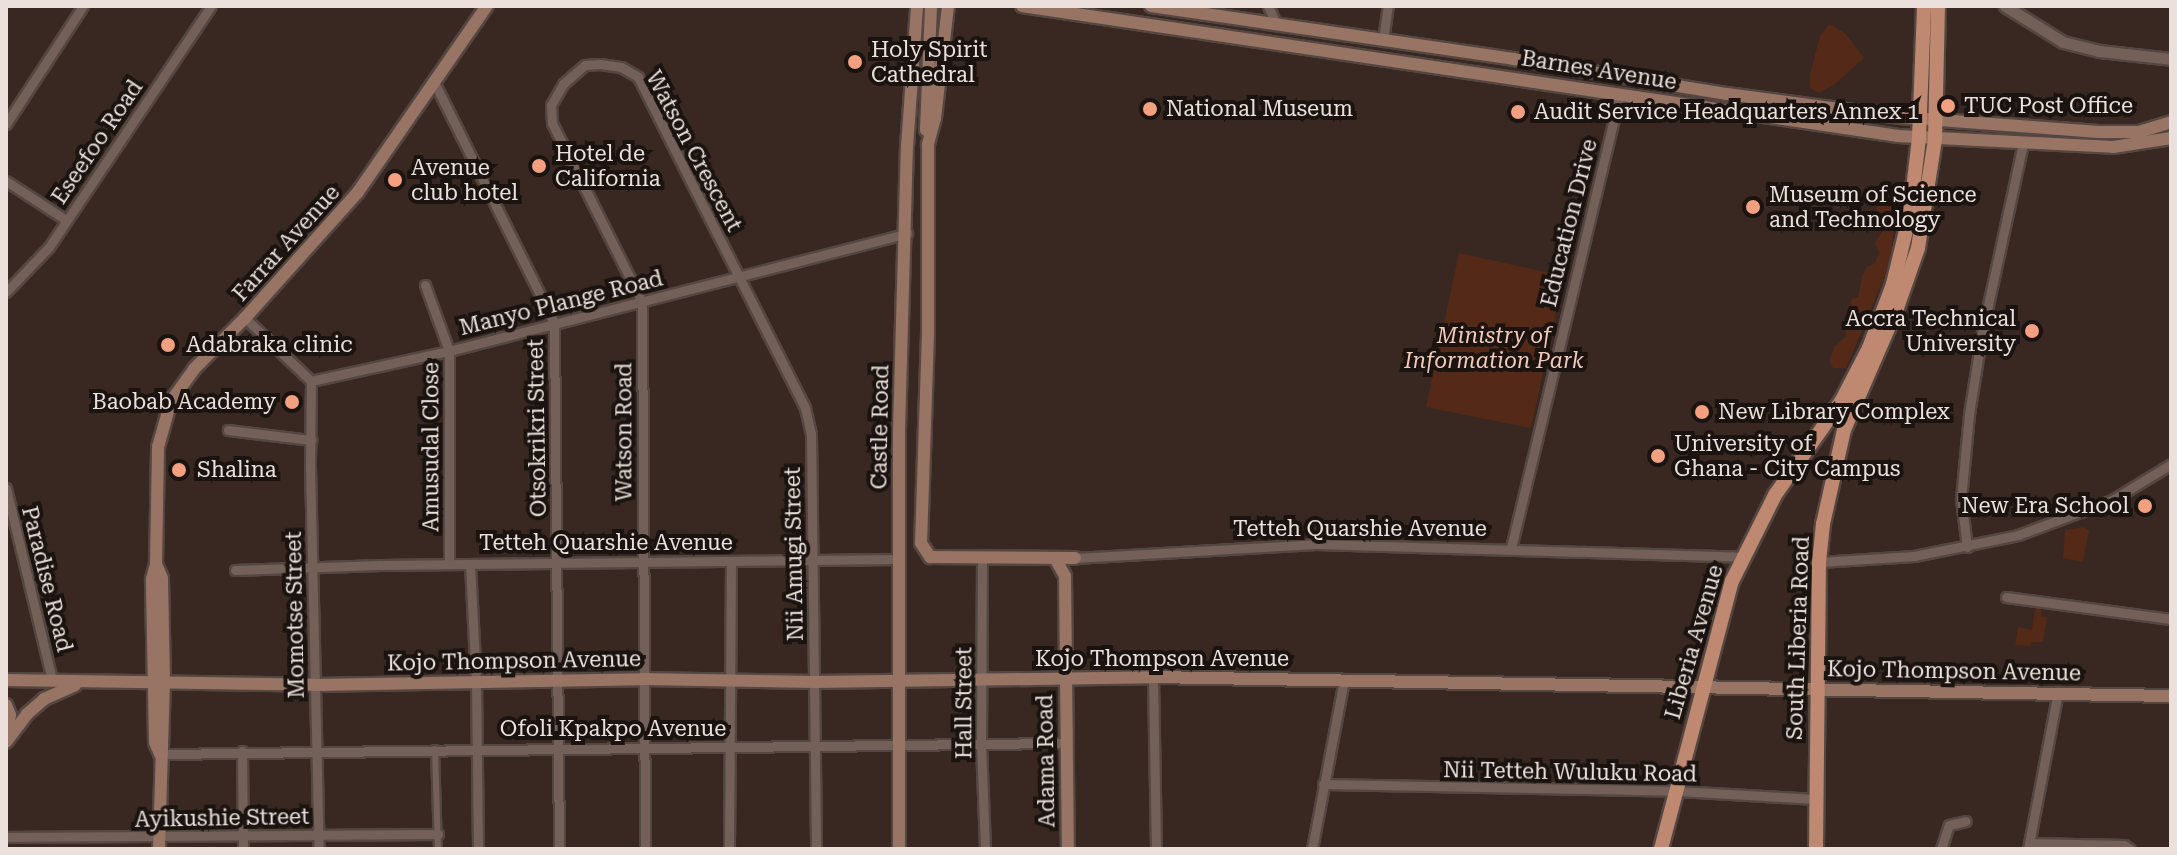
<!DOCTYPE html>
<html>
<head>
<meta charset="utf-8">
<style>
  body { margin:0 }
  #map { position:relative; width:2177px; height:855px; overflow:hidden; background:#382821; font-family:"Roboto Serif",serif }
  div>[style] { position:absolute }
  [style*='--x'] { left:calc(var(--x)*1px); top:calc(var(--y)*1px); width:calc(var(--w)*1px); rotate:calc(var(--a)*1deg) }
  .green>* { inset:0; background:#542917 }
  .roads { filter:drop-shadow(2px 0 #544640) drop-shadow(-2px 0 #544640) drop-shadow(0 2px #544640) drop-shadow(0 -2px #544640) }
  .pedestrian>* { height:6px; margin:-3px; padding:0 3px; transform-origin:3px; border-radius:3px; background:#736058 }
  .minor>* { height:9px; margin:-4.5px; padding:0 4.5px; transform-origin:4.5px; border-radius:4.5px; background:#736058 }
  .tertiary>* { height:11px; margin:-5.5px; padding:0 5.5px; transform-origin:5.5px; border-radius:5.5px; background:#736058 }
  .secondary>* { height:12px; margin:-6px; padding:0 6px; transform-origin:6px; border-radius:6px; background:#987465 }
  .primary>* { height:14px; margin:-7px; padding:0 7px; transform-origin:7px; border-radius:7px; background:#be8871 }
  .dots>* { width:22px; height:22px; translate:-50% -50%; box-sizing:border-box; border:4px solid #1a1310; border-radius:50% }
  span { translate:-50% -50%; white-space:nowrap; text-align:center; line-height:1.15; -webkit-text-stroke:8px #1a1310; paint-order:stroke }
  .poi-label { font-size:22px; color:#ebe0db }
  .left { translate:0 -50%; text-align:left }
  .right { translate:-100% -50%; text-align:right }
  .street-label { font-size:22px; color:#ebe0db }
  .park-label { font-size:22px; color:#f2caba; font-style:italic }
  .frame { position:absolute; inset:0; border:8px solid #ebe0db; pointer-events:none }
</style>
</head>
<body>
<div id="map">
  <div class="green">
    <div style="clip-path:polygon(1829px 24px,1845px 33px,1864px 58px,1835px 84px,1819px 93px,1810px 88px,1810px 74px,1820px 36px)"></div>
    <div style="clip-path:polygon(1887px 197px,1897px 202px,1891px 255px,1883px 281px,1846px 368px,1833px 368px,1829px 361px,1834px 347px,1846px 336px,1845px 322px,1852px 299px,1858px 297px,1862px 276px,1867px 267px,1875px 263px,1879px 253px,1875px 243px,1886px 225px,1875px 218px,1878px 204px)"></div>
    <div style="clip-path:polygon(1459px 253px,1564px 276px,1531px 428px,1426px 407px)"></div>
    <div style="clip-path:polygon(2084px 527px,2089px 531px,2083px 562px,2063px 558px,2065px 530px)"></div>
    <div style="clip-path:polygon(2035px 607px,2041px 608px,2041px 616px,2047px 617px,2043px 642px,2032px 642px,2031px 646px,2015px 645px,2018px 627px,2032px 630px)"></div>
  </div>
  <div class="roads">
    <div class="pedestrian">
      <div style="--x:435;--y:749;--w:100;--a:88.3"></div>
    </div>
    <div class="minor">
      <div style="--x:1268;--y:6;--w:21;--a:65"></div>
      <div style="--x:1383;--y:40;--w:34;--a:-82"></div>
      <div style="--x:435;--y:84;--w:267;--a:63.5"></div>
      <div style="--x:554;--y:323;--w:526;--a:89.46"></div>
      <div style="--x:6;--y:124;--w:141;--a:-56.9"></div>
      <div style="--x:6;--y:181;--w:72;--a:33"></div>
      <div style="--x:425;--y:285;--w:70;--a:70"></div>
      <div style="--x:449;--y:351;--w:213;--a:90"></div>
      <div style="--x:6;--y:292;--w:62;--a:-46.3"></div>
      <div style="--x:49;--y:247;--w:290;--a:-56.1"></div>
      <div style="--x:245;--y:318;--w:91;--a:43.7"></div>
      <div style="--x:311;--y:381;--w:141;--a:-12.3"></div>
      <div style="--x:449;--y:351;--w:473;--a:-14.4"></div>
      <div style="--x:311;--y:381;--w:85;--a:90.7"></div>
      <div style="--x:310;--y:466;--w:383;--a:88.7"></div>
      <div style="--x:228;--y:430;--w:84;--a:6.9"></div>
      <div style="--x:6;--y:488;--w:196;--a:76.5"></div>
      <div style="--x:1967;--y:547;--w:48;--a:-97.1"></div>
      <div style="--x:1961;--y:499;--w:85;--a:-84.6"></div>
      <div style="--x:1969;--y:414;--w:82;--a:-80.9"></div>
      <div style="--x:1982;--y:333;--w:193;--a:-77.8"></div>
      <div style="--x:1511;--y:548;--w:467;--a:-76.5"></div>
      <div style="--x:982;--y:557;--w:187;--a:90.3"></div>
      <div style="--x:981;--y:744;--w:105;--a:87.8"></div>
      <div style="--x:1075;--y:558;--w:241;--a:-3.3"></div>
      <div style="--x:1316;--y:544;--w:426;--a:1.7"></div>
      <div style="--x:1819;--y:562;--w:95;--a:-3.6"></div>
      <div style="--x:1914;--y:556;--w:106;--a:-11.4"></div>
      <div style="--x:2018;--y:535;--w:100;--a:-20.4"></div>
      <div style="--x:2112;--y:500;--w:69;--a:-31.4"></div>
      <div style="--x:470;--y:564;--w:118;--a:87.1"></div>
      <div style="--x:476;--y:682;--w:167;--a:89.3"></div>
      <div style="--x:235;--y:570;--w:145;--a:-2"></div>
      <div style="--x:380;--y:565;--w:518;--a:-0.66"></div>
      <div style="--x:2006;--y:597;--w:166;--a:7.6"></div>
      <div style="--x:1153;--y:677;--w:172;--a:89"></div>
      <div style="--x:242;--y:751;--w:98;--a:89.4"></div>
      <div style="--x:160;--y:754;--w:906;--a:-0.7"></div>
      <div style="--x:1323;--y:784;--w:355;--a:1.1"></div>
      <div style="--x:1678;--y:791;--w:138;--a:3.3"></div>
      <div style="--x:6;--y:837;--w:432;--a:-0.4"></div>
      <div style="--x:2029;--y:843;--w:95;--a:1.2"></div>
      <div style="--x:2124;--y:845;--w:7;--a:34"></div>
      <div style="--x:645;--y:849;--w:547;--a:-90.31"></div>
      <div style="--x:642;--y:302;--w:200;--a:-116.7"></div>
      <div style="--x:552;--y:123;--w:18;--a:-93"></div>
      <div style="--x:551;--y:105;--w:24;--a:-60"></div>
      <div style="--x:563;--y:84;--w:29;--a:-41"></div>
      <div style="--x:585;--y:65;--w:15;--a:-4"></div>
      <div style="--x:600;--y:64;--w:21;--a:8"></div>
      <div style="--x:621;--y:67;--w:20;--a:30"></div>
      <div style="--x:638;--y:77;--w:371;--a:63.2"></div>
      <div style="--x:805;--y:408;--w:27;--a:77"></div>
      <div style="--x:811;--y:434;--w:415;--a:89.3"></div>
      <div style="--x:729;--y:849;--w:287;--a:-89.6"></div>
      <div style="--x:1312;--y:849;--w:173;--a:-79.3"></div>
      <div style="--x:1941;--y:849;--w:25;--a:-72"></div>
      <div style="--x:1949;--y:825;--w:17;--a:-13"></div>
      <div style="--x:2028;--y:849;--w:160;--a:-79.2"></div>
    </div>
    <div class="tertiary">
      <div style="--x:2005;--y:6;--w:68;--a:31.8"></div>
      <div style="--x:2063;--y:42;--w:37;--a:14"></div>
      <div style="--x:2099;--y:51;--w:72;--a:6.3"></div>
    </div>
    <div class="secondary">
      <div style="--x:948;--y:6;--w:113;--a:96.6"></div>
      <div style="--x:935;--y:118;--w:28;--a:105"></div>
      <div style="--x:928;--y:145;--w:188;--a:90"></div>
      <div style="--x:928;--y:333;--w:210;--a:91.9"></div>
      <div style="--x:921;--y:543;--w:17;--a:57"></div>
      <div style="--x:930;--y:557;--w:145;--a:0.4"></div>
      <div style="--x:1022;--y:6;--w:886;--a:8.44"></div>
      <div style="--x:1898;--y:136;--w:215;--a:2.9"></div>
      <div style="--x:2113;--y:147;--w:59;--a:-8.8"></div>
      <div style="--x:1151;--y:6;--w:366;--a:8.3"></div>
      <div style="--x:1513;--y:59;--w:217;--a:9.3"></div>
      <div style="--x:1727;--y:94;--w:175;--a:7.6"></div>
      <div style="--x:1900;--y:117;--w:199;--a:4.3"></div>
      <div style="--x:2098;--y:132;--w:41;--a:0"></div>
      <div style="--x:2139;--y:132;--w:34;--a:-17"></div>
      <div style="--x:926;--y:130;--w:124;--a:-87.7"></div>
      <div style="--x:1055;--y:558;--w:21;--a:61"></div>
      <div style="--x:1065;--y:576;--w:273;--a:89.4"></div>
      <div style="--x:156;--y:564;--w:15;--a:67"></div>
      <div style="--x:162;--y:578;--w:102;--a:88.9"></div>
      <div style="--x:164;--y:680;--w:169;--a:91.7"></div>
      <div style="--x:6;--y:680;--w:309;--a:0.9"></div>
      <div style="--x:315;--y:685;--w:328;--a:-1"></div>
      <div style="--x:643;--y:679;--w:172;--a:1"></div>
      <div style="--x:815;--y:682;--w:338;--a:-0.8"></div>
      <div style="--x:1153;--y:677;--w:1018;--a:1.07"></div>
      <div style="--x:6;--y:705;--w:11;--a:68"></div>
      <div style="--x:10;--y:715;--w:21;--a:101"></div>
      <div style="--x:6;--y:742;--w:35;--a:-53"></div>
      <div style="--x:27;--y:714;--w:23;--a:-41"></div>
      <div style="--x:44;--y:699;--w:34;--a:-24"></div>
      <div style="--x:160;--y:754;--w:13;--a:-113"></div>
      <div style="--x:155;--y:742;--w:163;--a:-91.1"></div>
      <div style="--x:152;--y:579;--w:16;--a:-75"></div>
      <div style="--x:156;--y:564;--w:117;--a:-89"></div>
      <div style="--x:158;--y:447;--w:48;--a:-74.2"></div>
      <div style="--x:171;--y:401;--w:39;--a:-54"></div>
      <div style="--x:194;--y:369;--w:72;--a:-45"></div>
      <div style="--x:245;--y:318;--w:169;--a:-48.1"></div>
      <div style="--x:358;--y:192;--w:226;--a:-55.3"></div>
      <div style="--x:899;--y:849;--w:419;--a:-90"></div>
      <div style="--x:899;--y:430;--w:283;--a:-88.4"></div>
      <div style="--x:907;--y:147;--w:141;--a:-85.9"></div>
    </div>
    <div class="primary">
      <div style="--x:1661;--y:849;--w:277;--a:-75.2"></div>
      <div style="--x:1732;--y:581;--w:96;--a:-63.4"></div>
      <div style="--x:1775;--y:495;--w:116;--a:-54.8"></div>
      <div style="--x:1842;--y:400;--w:59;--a:-62.6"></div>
      <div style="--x:1869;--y:348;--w:68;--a:-69.4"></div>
      <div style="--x:1893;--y:284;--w:72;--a:-76.3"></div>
      <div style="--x:1910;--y:214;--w:77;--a:-83.2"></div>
      <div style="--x:1919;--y:138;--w:132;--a:-87.8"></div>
      <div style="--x:1816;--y:849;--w:287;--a:-89.4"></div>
      <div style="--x:1819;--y:562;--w:38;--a:-84"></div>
      <div style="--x:1823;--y:524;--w:96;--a:-77.4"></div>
      <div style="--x:1844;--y:430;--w:133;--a:-66.5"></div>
      <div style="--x:1897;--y:308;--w:64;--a:-70.7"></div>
      <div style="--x:1918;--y:248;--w:110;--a:-81.1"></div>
      <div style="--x:1935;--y:139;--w:133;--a:-88.7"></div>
    </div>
  </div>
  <div class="dots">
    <div style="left:855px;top:62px;background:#f2a07f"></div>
    <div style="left:1948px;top:106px;background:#f2a07f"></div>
    <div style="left:1150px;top:109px;background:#f2a07f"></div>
    <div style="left:1518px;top:112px;background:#f2a07f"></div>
    <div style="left:539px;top:166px;background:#f2a07f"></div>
    <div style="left:395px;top:180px;background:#f2a07f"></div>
    <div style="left:1753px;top:207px;background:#f2a07f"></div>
    <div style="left:2032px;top:331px;background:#f2a07f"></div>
    <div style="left:168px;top:345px;background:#f2a07f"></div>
    <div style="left:292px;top:402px;background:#f2a07f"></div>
    <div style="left:1702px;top:412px;background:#f2a07f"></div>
    <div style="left:1658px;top:456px;background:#f2a07f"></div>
    <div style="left:179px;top:470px;background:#f2a07f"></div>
    <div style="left:2145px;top:506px;background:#f2a07f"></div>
  </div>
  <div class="poi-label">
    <span class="left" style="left:871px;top:62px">Holy Spirit<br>Cathedral</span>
    <span class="left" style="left:1964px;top:106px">TUC Post Office</span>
    <span class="left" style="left:1166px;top:109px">National Museum</span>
    <span class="left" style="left:1534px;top:112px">Audit Service Headquarters Annex 1</span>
    <span class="left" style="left:555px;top:166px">Hotel de<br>California</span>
    <span class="left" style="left:411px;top:180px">Avenue<br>club hotel</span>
    <span class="left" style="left:1769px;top:207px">Museum of Science<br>and Technology</span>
    <span class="right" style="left:2016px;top:331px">Accra Technical<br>University</span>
    <span class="left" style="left:186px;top:345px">Adabraka clinic</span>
    <span class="right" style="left:276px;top:402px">Baobab Academy</span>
    <span class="left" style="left:1718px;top:412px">New Library Complex</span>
    <span class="left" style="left:1674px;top:456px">University of<br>Ghana - City Campus</span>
    <span class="left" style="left:197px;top:470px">Shalina</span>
    <span class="right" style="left:2129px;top:506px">New Era School</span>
  </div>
  <div class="street-label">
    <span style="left:1599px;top:70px;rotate:9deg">Barnes Avenue</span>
    <span style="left:97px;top:142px;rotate:-56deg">Eseefoo Road</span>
    <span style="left:694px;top:151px;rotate:62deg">Watson Crescent</span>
    <span style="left:1569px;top:223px;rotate:-76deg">Education Drive</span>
    <span style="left:286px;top:243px;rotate:-48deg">Farrar Avenue</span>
    <span style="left:561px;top:303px;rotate:-14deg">Manyo Plange Road</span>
    <span style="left:880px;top:427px;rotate:-89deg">Castle Road</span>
    <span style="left:537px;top:428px;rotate:-91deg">Otsokrikri Street</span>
    <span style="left:624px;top:432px;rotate:-90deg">Watson Road</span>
    <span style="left:431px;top:447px;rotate:-90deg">Amusudal Close</span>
    <span style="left:1360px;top:529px">Tetteh Quarshie Avenue</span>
    <span style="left:606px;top:543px">Tetteh Quarshie Avenue</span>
    <span style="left:794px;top:554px;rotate:-91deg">Nii Amugi Street</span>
    <span style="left:47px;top:579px;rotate:76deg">Paradise Road</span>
    <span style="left:295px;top:615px;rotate:-91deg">Momotse Street</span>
    <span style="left:1798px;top:638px;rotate:-88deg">South Liberia Road</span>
    <span style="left:1694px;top:642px;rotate:-74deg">Liberia Avenue</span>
    <span style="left:1162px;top:659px">Kojo Thompson Avenue</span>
    <span style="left:514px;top:661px;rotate:-1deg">Kojo Thompson Avenue</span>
    <span style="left:1954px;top:671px;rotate:1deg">Kojo Thompson Avenue</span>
    <span style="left:964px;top:703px;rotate:-90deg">Hall Street</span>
    <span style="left:613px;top:729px">Ofoli Kpakpo Avenue</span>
    <span style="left:1046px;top:761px;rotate:-91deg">Adama Road</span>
    <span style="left:1570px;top:772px;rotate:1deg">Nii Tetteh Wuluku Road</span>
    <span style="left:222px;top:818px;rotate:-1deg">Ayikushie Street</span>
  </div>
  <div class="park-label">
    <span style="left:1494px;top:348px">Ministry of<br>Information Park</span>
  </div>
  <div class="frame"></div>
</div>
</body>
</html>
